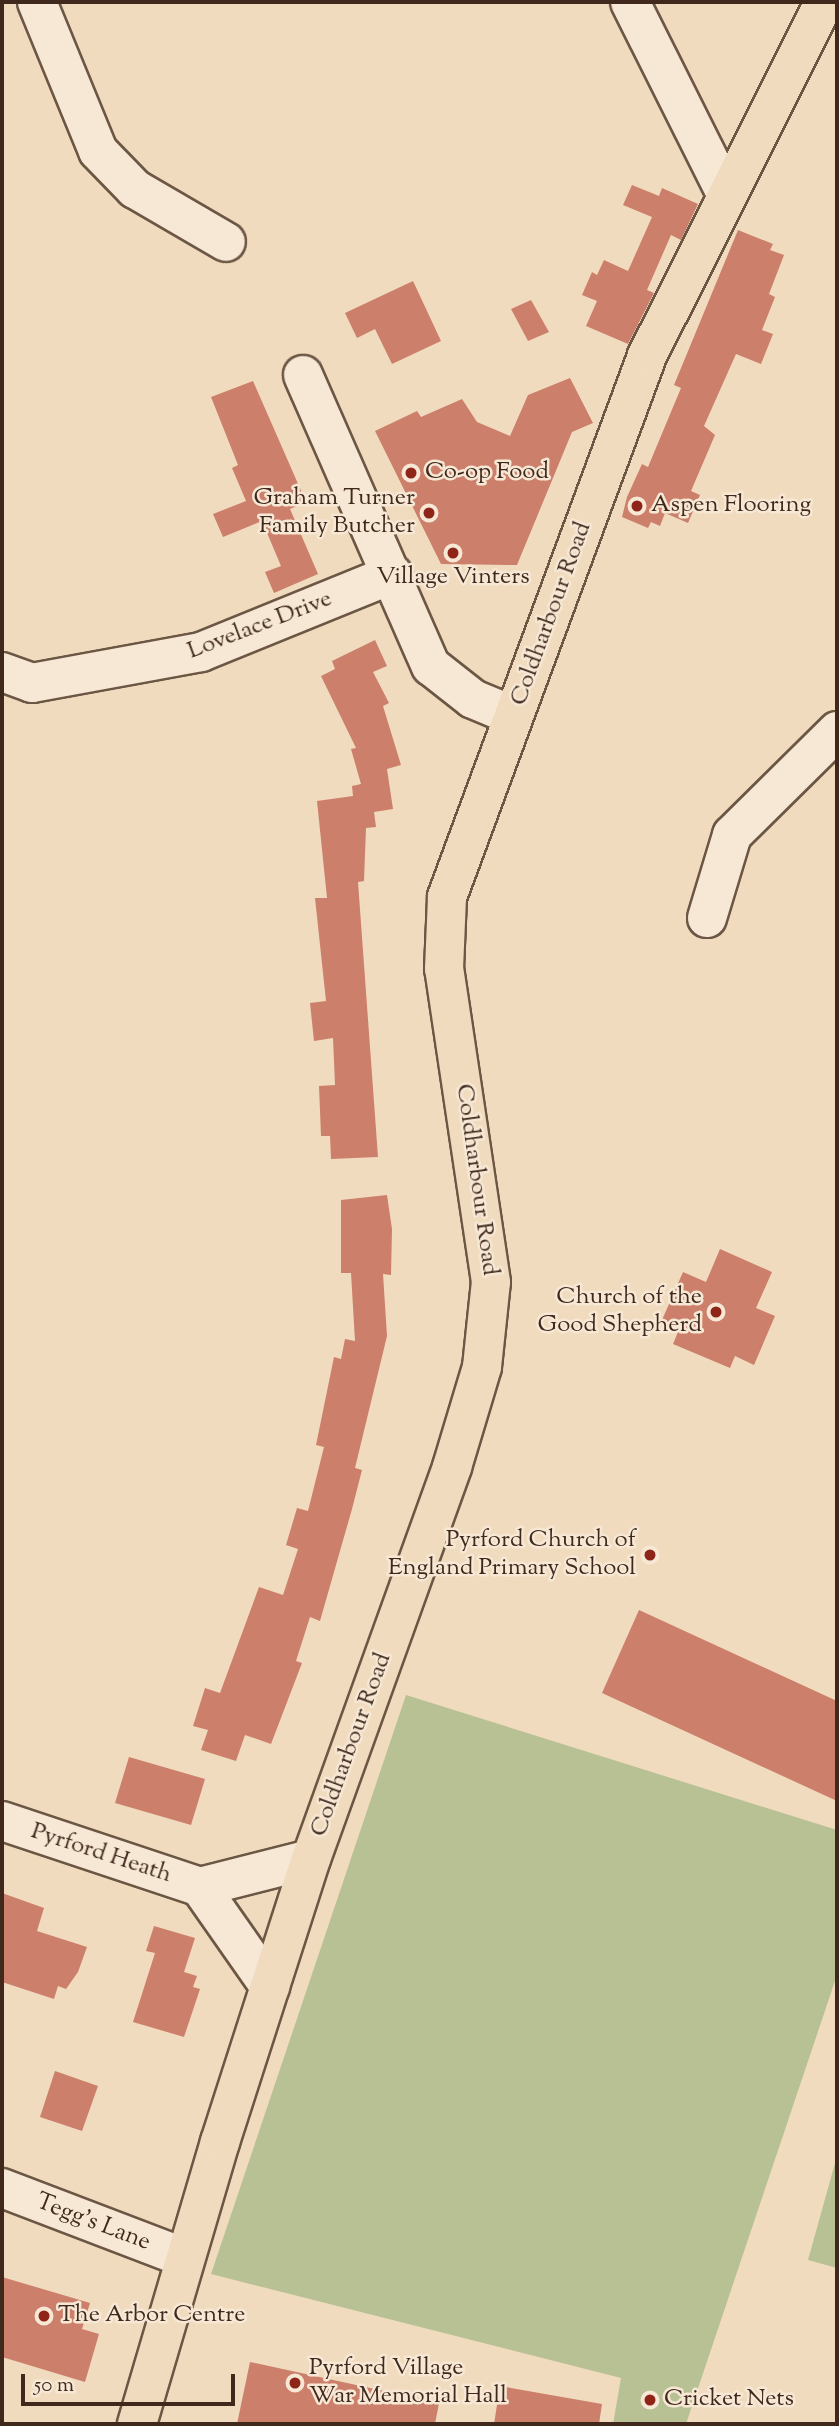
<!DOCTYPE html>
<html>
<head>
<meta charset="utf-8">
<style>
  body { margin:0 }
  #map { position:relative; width:839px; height:2426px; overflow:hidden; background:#f1dbbe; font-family:"Sorts Mill Goudy",serif }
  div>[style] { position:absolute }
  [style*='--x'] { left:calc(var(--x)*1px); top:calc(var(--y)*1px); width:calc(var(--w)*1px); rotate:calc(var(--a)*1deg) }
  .green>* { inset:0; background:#b7c194 }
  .building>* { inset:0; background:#cc7f6b }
  .roads { filter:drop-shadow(2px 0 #6c5644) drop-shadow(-2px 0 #6c5644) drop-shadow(0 2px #6c5644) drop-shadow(0 -2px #6c5644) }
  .minor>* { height:38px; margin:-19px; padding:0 19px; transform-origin:19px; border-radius:19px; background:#f6e8d5 }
  .major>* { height:38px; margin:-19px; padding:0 19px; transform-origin:19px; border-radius:19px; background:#f1dbbe }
  .dots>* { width:19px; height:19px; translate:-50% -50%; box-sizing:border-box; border:4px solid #f6e8d5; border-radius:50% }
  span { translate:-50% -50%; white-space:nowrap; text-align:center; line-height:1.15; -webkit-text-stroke:5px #f6e8d5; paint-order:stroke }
  .poi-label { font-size:24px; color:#40291c }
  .left { translate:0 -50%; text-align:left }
  .right { translate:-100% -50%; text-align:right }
  .street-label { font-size:24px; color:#40291c }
  .frame { position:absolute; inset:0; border:4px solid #40291c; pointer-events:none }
  .scale { position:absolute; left:21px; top:2374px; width:214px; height:32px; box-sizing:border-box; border:4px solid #40291c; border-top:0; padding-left:9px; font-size:21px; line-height:24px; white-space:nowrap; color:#40291c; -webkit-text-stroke:5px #f6e8d5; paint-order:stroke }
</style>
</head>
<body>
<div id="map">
  <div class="green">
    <div style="clip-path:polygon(406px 1695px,837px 1830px,837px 1975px,686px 2424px,613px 2424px,621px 2378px,211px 2274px)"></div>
    <div style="clip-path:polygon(837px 2156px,837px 2268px,808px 2260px)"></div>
  </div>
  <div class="building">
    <div style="clip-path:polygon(632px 185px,659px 196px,662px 188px,698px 204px,681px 240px,671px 235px,647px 290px,654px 293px,628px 344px,586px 326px,597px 301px,582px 295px,592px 272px,597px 275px,604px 260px,628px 271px,652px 217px,623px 205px)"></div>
    <div style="clip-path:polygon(738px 230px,773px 244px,770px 250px,784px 255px,769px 294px,775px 297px,762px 330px,773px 334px,761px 364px,736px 354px,704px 426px,715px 435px,691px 491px,700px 495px,688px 523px,665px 513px,660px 526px,651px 522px,648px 528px,622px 517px,627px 497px,642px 464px,648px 467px,681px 388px,674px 385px)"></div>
    <div style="clip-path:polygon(413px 281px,441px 341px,392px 364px,375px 329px,357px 338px,345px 313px)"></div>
    <div style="clip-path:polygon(531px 300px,549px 332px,528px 341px,511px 309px)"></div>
    <div style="clip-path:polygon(570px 378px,593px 423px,572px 432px,517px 565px,441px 564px,375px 431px,417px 411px,421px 417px,462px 399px,477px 422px,510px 436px,528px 395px)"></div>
    <div style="clip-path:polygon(253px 381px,306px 502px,290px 509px,318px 574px,274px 593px,265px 572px,281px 566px,262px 521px,223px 537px,213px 514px,246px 501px,232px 468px,238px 465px,211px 397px)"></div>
    <div style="clip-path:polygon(375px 640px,387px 666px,373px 672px,389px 703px,383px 706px,401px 765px,387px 769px,393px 809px,374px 812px,376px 827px,366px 828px,364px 881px,358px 882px,378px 1157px,331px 1159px,330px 1136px,321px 1136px,319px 1086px,335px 1085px,333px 1038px,314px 1041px,310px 1003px,326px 1001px,315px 898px,327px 898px,317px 801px,353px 796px,352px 786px,361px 784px,351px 749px,356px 748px,321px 676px,335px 669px,332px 661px)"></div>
    <div style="clip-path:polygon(387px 1195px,392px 1229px,391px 1275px,383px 1274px,387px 1336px,355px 1468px,362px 1470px,352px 1509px,320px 1621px,310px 1617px,296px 1661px,302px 1663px,271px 1744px,245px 1735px,236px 1761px,201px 1750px,208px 1730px,193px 1726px,205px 1688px,220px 1693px,259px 1587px,283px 1595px,298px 1549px,286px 1545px,297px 1508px,308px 1511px,324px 1447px,316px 1445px,334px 1357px,341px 1359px,345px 1339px,355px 1341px,351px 1273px,341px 1273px,341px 1200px)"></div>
    <div style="clip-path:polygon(720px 1249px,772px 1272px,756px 1308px,775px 1316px,754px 1365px,735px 1356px,730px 1368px,673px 1344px,680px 1327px,662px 1320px,683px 1272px,706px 1282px)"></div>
    <div style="clip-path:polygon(639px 1610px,837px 1701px,837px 1801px,602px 1693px)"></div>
    <div style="clip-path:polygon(129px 1757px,205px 1779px,191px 1825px,115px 1803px)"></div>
    <div style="clip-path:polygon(2px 1893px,44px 1908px,37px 1931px,87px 1947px,78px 1972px,66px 1989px,58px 1986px,54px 1999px,2px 1982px)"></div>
    <div style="clip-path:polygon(154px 1926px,195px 1938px,184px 1972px,197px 1976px,193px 1987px,200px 1989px,184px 2037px,133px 2022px,155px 1953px,146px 1951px)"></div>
    <div style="clip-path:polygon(55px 2071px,98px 2086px,82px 2131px,40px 2117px)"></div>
    <div style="clip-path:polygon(2px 2277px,90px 2303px,82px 2329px,99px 2334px,85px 2382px,2px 2357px)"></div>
    <div style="clip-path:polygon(250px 2362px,439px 2403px,435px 2424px,237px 2424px)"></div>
    <div style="clip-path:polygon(500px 2386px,602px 2404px,599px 2424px,494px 2424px)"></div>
  </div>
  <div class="roads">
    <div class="minor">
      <div style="--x:37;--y:2;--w:161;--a:67.7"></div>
      <div style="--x:98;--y:151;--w:53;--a:45.8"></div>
      <div style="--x:135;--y:189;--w:105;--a:30.2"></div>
      <div style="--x:630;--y:2;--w:215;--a:63.4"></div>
      <div style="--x:303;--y:375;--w:318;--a:66.3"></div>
      <div style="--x:431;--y:666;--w:53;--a:38.2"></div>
      <div style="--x:473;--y:699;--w:44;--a:22.5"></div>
      <div style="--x:2;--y:672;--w:32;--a:20"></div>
      <div style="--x:32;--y:683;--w:172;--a:-10.4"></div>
      <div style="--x:201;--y:652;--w:207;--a:-22.1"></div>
      <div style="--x:707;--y:918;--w:87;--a:-73.2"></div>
      <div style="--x:732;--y:835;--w:148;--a:-44.7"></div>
      <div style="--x:2;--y:1821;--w:209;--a:18.4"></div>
      <div style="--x:200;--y:1887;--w:114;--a:-14.2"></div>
      <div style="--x:200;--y:1887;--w:122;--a:55"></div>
      <div style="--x:2;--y:2188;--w:196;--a:20.9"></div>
    </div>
    <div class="major">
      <div style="--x:137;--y:2424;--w:294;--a:-73.6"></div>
      <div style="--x:220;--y:2142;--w:297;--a:-72.2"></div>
      <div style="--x:311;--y:1859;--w:417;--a:-70.2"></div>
      <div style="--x:452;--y:1467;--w:104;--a:-73.3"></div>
      <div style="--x:482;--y:1367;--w:85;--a:-84"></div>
      <div style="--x:491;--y:1282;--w:317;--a:-98.5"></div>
      <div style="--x:444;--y:969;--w:72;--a:-87.6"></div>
      <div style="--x:447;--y:897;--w:577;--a:-69.71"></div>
      <div style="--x:647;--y:356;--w:396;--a:-63.4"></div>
    </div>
  </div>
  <div class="dots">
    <div style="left:411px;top:473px;background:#8f2418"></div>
    <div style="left:637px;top:506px;background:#8f2418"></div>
    <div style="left:429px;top:513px;background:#8f2418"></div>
    <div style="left:453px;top:553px;background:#8f2418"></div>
    <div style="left:716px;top:1312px;background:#8f2418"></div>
    <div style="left:650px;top:1555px;background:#8f2418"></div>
    <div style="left:44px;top:2316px;background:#8f2418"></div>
    <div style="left:295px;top:2383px;background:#8f2418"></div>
    <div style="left:650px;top:2400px;background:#8f2418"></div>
  </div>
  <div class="poi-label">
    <span class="left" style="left:425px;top:473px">Co-op Food</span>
    <span class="right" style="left:415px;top:513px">Graham Turner<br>Family Butcher</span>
    <span class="left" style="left:651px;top:506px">Aspen Flooring</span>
    <span style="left:453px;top:578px">Village Vinters</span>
    <span class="right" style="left:702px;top:1312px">Church of the<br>Good Shepherd</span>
    <span class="right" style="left:636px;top:1555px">Pyrford Church of<br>England Primary School</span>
    <span class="left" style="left:58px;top:2316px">The Arbor Centre</span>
    <span class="left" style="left:309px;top:2383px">Pyrford Village<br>War Memorial Hall</span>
    <span class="left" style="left:664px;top:2400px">Cricket Nets</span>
  </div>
  <div class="street-label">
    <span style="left:552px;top:614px;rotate:-70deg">Coldharbour Road</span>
    <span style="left:260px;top:626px;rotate:-21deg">Lovelace Drive</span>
    <span style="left:476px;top:1180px;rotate:82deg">Coldharbour Road</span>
    <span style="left:352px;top:1745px;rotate:-70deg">Coldharbour Road</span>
    <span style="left:101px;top:1854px;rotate:18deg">Pyrford Heath</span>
    <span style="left:93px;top:2223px;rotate:21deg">Tegg's Lane</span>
  </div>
  <div class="frame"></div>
  <div class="scale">50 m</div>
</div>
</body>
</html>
